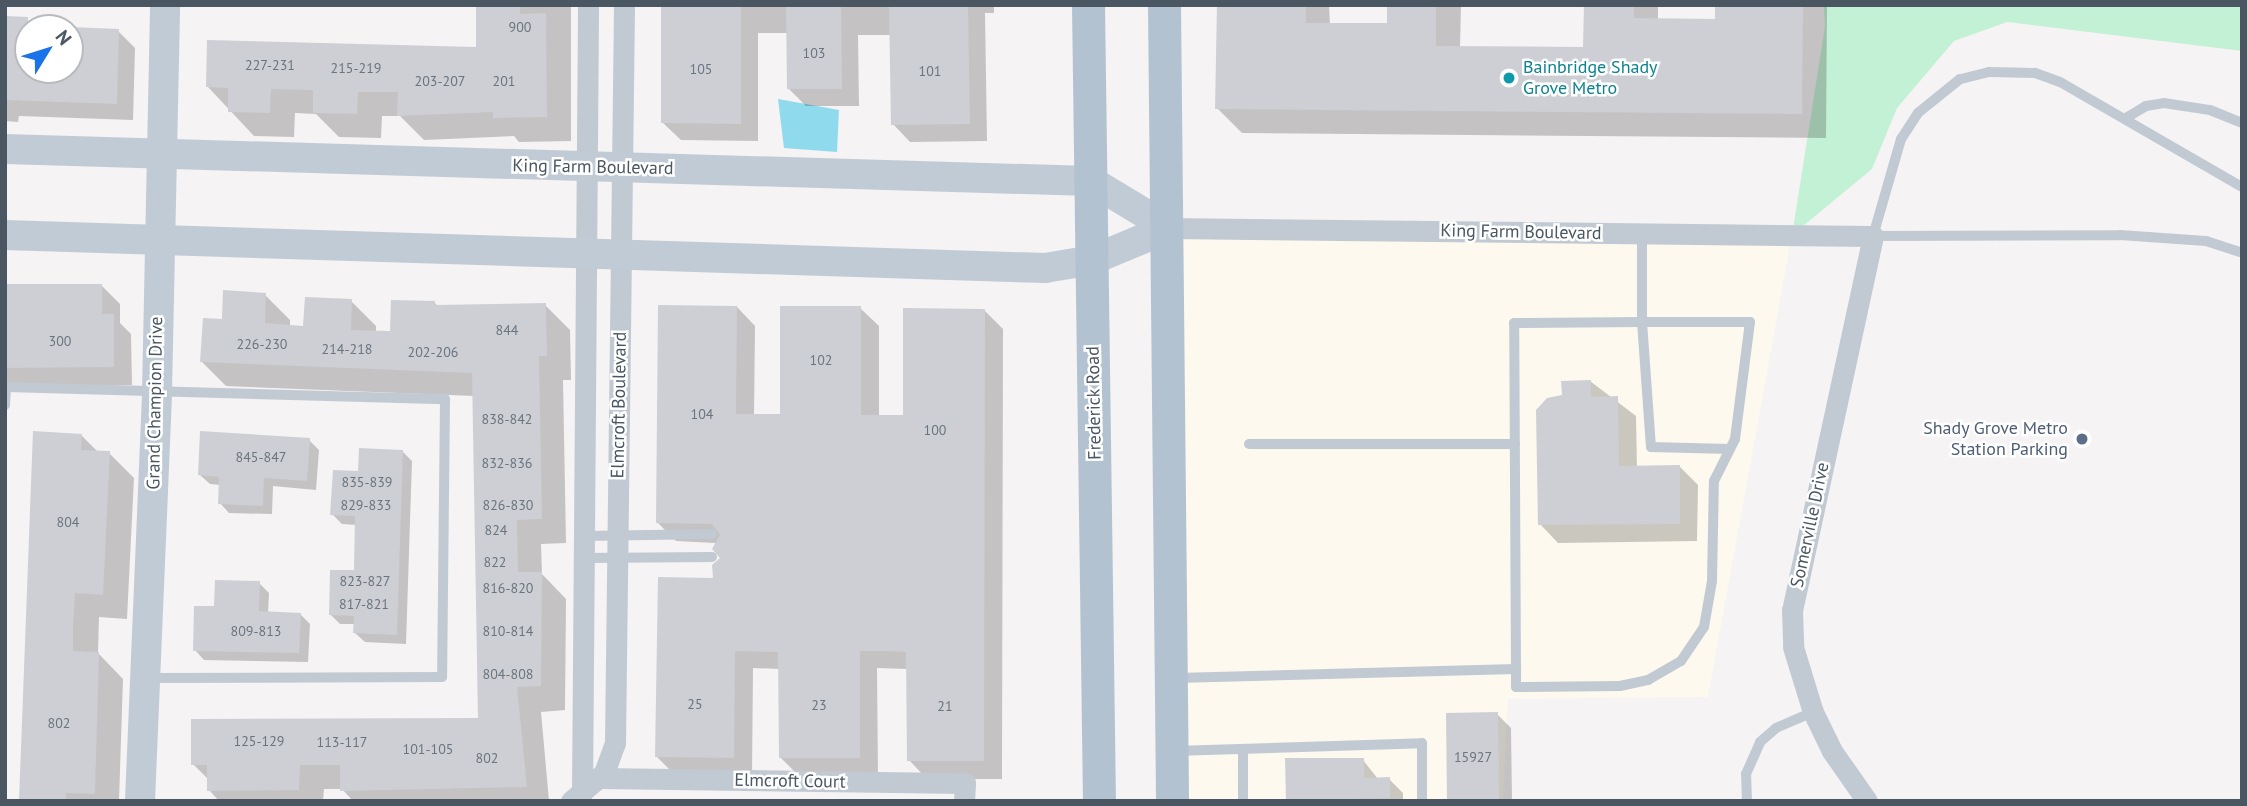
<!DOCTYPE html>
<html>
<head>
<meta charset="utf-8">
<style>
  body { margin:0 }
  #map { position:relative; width:2247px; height:806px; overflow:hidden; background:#f5f3f3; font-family:"PT Sans",sans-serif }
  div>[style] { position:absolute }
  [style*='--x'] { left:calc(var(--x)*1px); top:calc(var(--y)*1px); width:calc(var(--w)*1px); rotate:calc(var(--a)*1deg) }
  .commercial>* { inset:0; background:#fdf9ef }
  .green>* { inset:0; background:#c3f1d5 }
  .water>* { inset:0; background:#90daee }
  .shadow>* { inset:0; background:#0003 }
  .building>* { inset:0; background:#cdcfd5 }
  .lane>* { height:10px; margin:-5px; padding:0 5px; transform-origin:5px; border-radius:5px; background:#c1cad2 }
  .street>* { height:21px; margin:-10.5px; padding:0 10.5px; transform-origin:10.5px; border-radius:10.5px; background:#c1cad2 }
  .secondary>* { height:30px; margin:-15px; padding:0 15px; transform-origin:15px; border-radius:15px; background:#c1cbd6 }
  .primary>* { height:33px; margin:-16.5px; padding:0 16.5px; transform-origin:16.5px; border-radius:16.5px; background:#b3c2d1 }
  .dots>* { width:19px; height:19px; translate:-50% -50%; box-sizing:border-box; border:4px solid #fff; border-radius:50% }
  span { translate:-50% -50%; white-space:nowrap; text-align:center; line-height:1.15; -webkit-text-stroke:5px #fff; paint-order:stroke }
  .number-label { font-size:14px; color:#6b747e }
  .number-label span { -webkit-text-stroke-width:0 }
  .culture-label { font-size:18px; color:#0d838f }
  .left { translate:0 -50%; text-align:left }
  .street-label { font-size:18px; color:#4a5661 }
  .service-label { font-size:18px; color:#4e5e75 }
  .right { translate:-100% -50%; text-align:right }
  .frame { position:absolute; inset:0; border:7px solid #4a5661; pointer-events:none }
  .north { position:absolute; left:14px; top:14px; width:70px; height:70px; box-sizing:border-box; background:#fff; border:2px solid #b7bbc0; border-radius:50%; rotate:52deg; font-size:19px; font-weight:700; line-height:28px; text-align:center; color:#4a5661 }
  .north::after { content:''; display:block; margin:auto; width:24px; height:32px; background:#1a73e8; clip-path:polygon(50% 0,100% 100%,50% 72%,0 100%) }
</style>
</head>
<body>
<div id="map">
  <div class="commercial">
    <div style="clip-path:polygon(1169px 228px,1792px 235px,1708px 697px,1508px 699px,1503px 801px,1172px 801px)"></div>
  </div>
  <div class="green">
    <div style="clip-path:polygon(1824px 5px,2242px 5px,2242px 51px,2007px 22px,1954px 41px,1897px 108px,1872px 169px,1792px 235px,1825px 27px)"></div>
  </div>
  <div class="water">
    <div style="clip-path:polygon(778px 99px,839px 110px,837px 152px,784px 148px)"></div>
  </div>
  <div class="shadow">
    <div style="clip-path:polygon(478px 5px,571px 5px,571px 141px,519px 142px,514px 136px,424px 140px,400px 116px,382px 116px,381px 138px,339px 137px,316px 114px,295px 113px,294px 137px,254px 136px,208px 87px,477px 49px)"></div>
    <div style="clip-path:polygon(663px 5px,994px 5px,994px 13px,985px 13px,987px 141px,910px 142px,893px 124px,891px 35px,858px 35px,859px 106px,806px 106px,788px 88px,788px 33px,758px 33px,758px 141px,681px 140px,663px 123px)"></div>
    <div style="clip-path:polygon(1218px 5px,1329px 5px,1330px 25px,1389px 25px,1389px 5px,1461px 5px,1460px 48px,1585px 49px,1586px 5px,1658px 5px,1658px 20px,1717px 20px,1717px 5px,1827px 5px,1826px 138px,1242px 133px,1217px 108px)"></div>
    <div style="clip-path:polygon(5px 18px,16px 27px,39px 28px,28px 28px,28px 70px,70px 70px,70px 29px,118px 31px,135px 48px,133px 120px,19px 116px,18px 122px,5px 121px)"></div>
    <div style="clip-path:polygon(101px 285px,120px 304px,120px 323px,131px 334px,132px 385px,5px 385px,5px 286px)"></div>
    <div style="clip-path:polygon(265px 295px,290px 320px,290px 326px,305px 327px,351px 301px,376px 326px,376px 333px,392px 333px,435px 303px,438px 307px,545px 305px,570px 330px,571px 380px,563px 380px,566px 543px,541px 544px,542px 574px,566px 599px,565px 710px,541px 712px,549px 801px,353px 801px,342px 789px,324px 789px,323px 801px,219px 801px,209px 790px,209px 780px,193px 764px,479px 720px,474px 396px,226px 386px,202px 362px,223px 321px)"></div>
    <div style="clip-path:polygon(737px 307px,755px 326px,754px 416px,782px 416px,860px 308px,879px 326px,879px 417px,905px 417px,985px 311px,1003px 329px,1002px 779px,927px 779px,909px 760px,908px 669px,877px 668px,878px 776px,799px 776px,780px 757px,780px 669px,753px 668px,752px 776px,675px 775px,656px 756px,722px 558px,715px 543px,676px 541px,657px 522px)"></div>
    <div style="clip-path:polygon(1590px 381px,1636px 416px,1637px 468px,1680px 467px,1698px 485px,1697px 541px,1558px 543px,1540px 524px)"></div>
    <div style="clip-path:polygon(81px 435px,98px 452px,109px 453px,134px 478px,127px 619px,99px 617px,98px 653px,123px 679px,119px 801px,21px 801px)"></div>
    <div style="clip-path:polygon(309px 440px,319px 450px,316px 490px,273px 486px,272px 514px,229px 513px,220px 503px,221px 485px,210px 484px,200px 475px)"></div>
    <div style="clip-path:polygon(402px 451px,412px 461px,406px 644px,365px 642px,355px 633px,356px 624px,340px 624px,330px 614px,356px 572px,357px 525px,342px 524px,332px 514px,359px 473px)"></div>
    <div style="clip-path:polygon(259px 583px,269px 593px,268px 613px,300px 614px,310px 624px,308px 662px,204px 660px,195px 650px,216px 608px)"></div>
    <div style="clip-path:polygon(1497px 714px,1511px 728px,1512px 801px,1449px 801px)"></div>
    <div style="clip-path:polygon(1363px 760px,1378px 779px,1389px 779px,1403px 793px,1403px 801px,1287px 801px)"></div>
  </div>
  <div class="building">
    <div style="clip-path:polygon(476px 5px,520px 5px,520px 14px,546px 13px,547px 117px,493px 118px,493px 112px,397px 116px,398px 92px,358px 92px,357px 114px,313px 113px,313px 90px,271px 89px,270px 113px,228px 112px,228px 88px,206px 87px,207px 40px,476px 47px)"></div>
    <div style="clip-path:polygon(661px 5px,741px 5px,741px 124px,661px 123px)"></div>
    <div style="clip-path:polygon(786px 5px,841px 5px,842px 89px,787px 89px)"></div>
    <div style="clip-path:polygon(889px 5px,968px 5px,970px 124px,891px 125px)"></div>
    <div style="clip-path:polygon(1217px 5px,1306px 5px,1306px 23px,1387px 23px,1387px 5px,1436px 5px,1436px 46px,1583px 47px,1584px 5px,1634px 5px,1634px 18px,1715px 19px,1715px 5px,1803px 5px,1802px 114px,1215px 109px)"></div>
    <div style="clip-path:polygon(5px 16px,28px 17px,28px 70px,70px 70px,70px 27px,119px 29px,117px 104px,5px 100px)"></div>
    <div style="clip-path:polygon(5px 284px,102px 284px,102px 314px,114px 314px,114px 367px,5px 368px)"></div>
    <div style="clip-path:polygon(223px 290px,266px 293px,265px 323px,303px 326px,305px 297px,352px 299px,351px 330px,390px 331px,391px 300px,435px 301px,435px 305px,546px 303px,547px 356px,539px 356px,542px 519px,517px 520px,518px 572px,542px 572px,541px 686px,517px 687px,527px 787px,340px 791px,340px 765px,300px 765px,299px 790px,207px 791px,207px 765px,191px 765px,191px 719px,478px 718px,472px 373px,200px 362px,203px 318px,222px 319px)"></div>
    <div style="clip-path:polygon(658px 305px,737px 306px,736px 414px,780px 414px,780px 306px,861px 306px,861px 415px,903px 415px,903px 308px,985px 309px,984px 761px,907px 761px,906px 652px,886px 651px,860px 651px,860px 758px,779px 758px,778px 652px,735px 651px,734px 758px,655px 757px,658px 577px,713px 578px,712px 565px,720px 558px,712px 549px,720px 535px,712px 524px,656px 523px)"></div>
    <div style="clip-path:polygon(1591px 380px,1591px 397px,1618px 396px,1619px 466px,1680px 465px,1680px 524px,1538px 525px,1536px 410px,1547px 398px,1562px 395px,1561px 381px)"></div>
    <div style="clip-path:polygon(33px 431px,82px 434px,81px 450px,110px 451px,103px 595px,75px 593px,73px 627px,73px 651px,99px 652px,95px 794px,66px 793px,66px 801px,19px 801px)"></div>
    <div style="clip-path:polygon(200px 431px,310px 438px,307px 481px,264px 478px,263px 506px,218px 504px,219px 477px,198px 475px)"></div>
    <div style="clip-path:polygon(359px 448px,403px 450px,397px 635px,353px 633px,354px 616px,329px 615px,330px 570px,354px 570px,355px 516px,330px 515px,333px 470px,358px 471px)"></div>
    <div style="clip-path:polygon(215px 580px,260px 581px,259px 611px,301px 613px,299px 653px,193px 651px,194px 606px,214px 606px)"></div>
    <div style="clip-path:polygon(1498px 712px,1499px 801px,1447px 801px,1446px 713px)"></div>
    <div style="clip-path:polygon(1285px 758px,1364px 758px,1364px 778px,1390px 777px,1390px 798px,1286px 801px)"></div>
  </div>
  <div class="lane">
    <div style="--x:2126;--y:118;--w:23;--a:-31"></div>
    <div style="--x:2146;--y:106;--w:18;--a:-9"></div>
    <div style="--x:2164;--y:103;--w:47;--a:8.7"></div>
    <div style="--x:2210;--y:110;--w:35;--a:22"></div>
    <div style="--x:2242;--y:187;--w:210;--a:-150"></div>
    <div style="--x:2060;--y:82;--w:27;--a:-160"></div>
    <div style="--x:2035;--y:73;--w:46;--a:-178.8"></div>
    <div style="--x:1989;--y:72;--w:30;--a:166"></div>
    <div style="--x:1960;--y:79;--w:54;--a:141"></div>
    <div style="--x:1918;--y:113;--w:31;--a:123"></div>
    <div style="--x:1901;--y:139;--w:101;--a:106.1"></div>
    <div style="--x:1873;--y:236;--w:247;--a:-0.2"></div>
    <div style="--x:2120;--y:235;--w:86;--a:4"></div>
    <div style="--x:2206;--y:241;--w:38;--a:18"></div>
    <div style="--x:5;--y:405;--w:18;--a:-87"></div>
    <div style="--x:6;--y:387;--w:439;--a:1.6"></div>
    <div style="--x:445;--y:399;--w:278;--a:90.6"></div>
    <div style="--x:442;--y:677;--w:296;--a:179.8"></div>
    <div style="--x:1249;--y:444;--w:266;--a:0"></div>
    <div style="--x:585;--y:536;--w:127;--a:-0.9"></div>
    <div style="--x:585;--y:558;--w:127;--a:-0.5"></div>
    <div style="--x:1516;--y:669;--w:18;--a:90"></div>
    <div style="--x:1516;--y:687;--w:104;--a:-0.6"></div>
    <div style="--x:1620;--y:686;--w:29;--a:-12"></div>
    <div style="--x:1648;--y:680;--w:38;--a:-30"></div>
    <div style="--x:1681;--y:661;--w:41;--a:-55.9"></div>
    <div style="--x:1704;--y:627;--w:47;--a:-80.1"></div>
    <div style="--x:1712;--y:581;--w:100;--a:-88.9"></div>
    <div style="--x:1714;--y:481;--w:47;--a:-63.4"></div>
    <div style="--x:1735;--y:439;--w:118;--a:-82.7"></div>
    <div style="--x:1750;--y:322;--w:108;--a:180"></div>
    <div style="--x:1642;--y:322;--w:125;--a:85.9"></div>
    <div style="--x:1651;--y:447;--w:79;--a:1.5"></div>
    <div style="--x:1176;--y:678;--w:340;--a:-1.5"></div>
    <div style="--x:1516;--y:669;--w:346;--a:-90.3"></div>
    <div style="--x:1514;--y:323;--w:128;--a:-0.4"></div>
    <div style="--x:1642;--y:322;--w:89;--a:-90"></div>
    <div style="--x:1243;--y:749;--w:52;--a:90"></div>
    <div style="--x:1174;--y:751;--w:248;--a:-1.8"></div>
    <div style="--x:1422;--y:743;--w:58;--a:90"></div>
    <div style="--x:1747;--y:801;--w:27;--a:-92"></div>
    <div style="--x:1746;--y:774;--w:35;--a:-66"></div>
    <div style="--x:1760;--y:742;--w:21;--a:-41"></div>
    <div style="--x:1776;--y:728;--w:40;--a:-23.4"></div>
  </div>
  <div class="street">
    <div style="--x:1169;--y:228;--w:704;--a:0.65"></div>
    <div style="--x:1873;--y:236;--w:383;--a:102.2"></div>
    <div style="--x:1792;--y:610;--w:37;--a:88"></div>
    <div style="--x:1793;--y:647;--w:68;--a:72.9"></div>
    <div style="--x:1813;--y:712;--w:43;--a:64"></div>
    <div style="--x:1832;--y:751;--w:61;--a:55"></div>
    <div style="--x:598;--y:778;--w:367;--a:0.8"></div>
    <div style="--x:965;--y:783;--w:18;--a:93"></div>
    <div style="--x:582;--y:793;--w:788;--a:-89.56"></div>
    <div style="--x:571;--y:801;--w:43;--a:-40.3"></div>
    <div style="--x:604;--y:773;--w:32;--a:-70"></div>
    <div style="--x:615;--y:743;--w:738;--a:-89.3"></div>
  </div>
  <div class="secondary">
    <div style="--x:5;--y:149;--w:1086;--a:1.69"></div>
    <div style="--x:1091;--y:181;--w:91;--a:31.1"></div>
    <div style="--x:5;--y:235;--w:1041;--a:1.82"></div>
    <div style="--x:1045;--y:268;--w:48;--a:-9.7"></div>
    <div style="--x:1092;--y:260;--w:83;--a:-22.6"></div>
    <div style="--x:140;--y:801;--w:409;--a:-87.6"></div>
    <div style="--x:157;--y:392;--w:387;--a:-88.8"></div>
  </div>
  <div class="primary">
    <div style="--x:1088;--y:5;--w:796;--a:89.21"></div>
    <div style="--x:1164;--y:5;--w:796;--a:89.42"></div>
  </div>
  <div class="dots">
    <div style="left:1509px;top:78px;background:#0f9aa8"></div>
    <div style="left:2082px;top:439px;background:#5c6f8a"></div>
  </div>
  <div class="number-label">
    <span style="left:520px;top:27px">900</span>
    <span style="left:814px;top:53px">103</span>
    <span style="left:270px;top:65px">227-231</span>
    <span style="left:356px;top:68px">215-219</span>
    <span style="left:701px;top:69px">105</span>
    <span style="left:930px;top:71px">101</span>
    <span style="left:440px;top:81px">203-207</span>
    <span style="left:504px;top:81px">201</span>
    <span style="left:507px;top:330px">844</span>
    <span style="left:60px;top:341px">300</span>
    <span style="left:262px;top:344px">226-230</span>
    <span style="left:347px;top:349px">214-218</span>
    <span style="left:433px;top:352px">202-206</span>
    <span style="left:821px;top:360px">102</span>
    <span style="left:702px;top:414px">104</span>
    <span style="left:507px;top:419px">838-842</span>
    <span style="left:935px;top:430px">100</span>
    <span style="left:261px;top:457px">845-847</span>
    <span style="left:507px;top:463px">832-836</span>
    <span style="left:367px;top:482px">835-839</span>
    <span style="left:366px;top:505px">829-833</span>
    <span style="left:508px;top:505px">826-830</span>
    <span style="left:68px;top:522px">804</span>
    <span style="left:496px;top:530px">824</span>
    <span style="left:495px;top:562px">822</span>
    <span style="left:365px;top:581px">823-827</span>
    <span style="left:508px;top:588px">816-820</span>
    <span style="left:364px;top:604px">817-821</span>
    <span style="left:256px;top:631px">809-813</span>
    <span style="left:508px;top:631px">810-814</span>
    <span style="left:508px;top:674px">804-808</span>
    <span style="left:695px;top:704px">25</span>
    <span style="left:819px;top:705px">23</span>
    <span style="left:945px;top:706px">21</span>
    <span style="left:59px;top:723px">802</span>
    <span style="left:259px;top:741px">125-129</span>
    <span style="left:342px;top:742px">113-117</span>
    <span style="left:428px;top:749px">101-105</span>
    <span style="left:1473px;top:757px">15927</span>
    <span style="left:487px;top:758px">802</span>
  </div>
  <div class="culture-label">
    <span class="left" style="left:1523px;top:78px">Bainbridge Shady<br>Grove Metro</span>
  </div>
  <div class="street-label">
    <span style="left:593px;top:167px;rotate:1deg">King Farm Boulevard</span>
    <span style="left:1521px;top:232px;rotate:1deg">King Farm Boulevard</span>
    <span style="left:155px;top:403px;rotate:-89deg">Grand Champion Drive</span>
    <span style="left:1094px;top:403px;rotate:-91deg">Frederick Road</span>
    <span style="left:619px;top:405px;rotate:-89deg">Elmcroft Boulevard</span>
    <span style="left:1810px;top:525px;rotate:-78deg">Somerville Drive</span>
    <span style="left:790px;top:781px;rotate:1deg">Elmcroft Court</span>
  </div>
  <div class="service-label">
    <span class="right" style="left:2068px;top:439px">Shady Grove Metro<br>Station Parking</span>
  </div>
  <div class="frame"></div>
  <div class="north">N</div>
</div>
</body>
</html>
